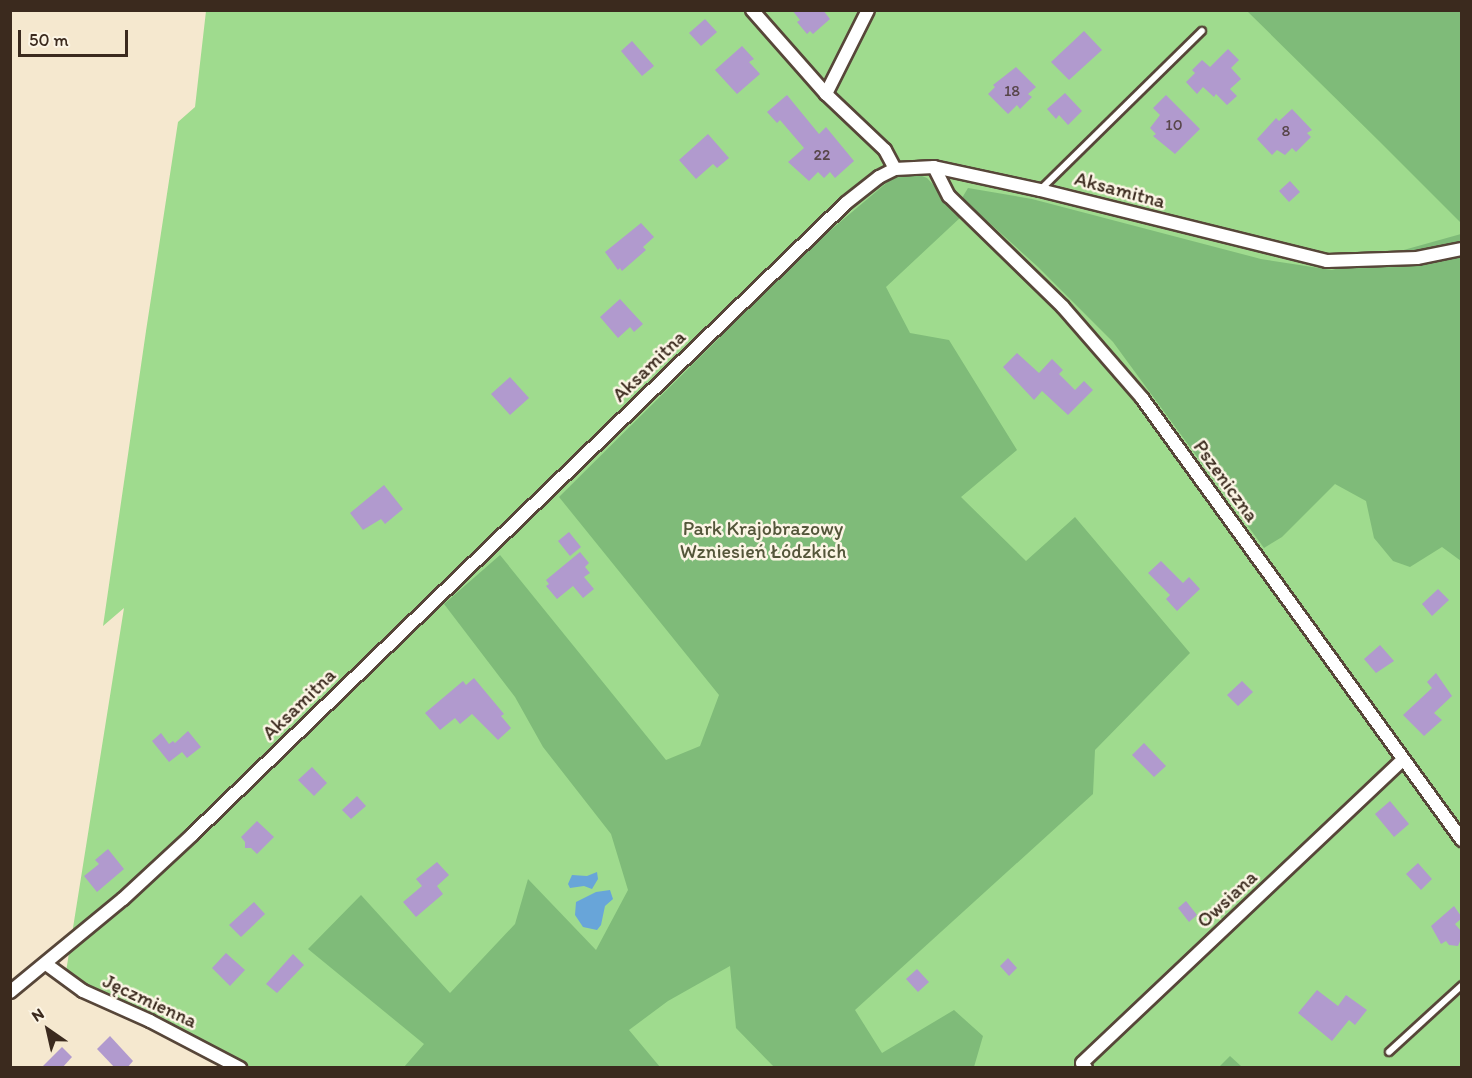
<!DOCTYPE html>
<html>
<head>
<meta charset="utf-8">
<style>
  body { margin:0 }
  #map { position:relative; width:1472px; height:1078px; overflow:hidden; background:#f5e8cf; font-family:Itim,sans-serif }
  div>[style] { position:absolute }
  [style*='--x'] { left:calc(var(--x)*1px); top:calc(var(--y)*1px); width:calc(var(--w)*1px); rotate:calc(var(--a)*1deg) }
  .green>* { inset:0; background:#9fdb8e }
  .forest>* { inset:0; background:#7fbb79 }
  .water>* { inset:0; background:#68a5d9 }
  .building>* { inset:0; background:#b19ace }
  .roads { filter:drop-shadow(2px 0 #574639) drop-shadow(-2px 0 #574639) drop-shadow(0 2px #574639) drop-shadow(0 -2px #574639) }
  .lane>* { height:6px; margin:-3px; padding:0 3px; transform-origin:3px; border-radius:3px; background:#fff }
  .street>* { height:12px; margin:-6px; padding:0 6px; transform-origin:6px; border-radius:6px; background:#fff }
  span { translate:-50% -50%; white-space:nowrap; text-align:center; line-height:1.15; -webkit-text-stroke:5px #fcf5e5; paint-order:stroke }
  .number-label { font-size:16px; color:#58464a }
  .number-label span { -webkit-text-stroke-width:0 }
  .street-label { font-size:20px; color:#3b2a1e }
  .park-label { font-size:20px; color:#54563a }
  .frame { position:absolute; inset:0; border:12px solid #3b2a1e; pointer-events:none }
  .north { position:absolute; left:18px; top:1000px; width:60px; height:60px; -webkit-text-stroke:4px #fcf5e5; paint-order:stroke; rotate:326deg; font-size:16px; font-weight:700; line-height:24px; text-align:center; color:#3b2a1e }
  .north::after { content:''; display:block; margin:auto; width:21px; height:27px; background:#3b2a1e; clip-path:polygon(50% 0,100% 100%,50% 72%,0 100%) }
  .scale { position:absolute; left:18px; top:30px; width:110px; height:27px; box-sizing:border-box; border:3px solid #3b2a1e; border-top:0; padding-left:8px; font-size:18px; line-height:21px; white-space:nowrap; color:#3b2a1e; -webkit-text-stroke:4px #fcf5e5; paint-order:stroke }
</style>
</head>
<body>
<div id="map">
  <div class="green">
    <div style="clip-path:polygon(206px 11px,1461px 11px,1461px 1067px,236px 1067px,65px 978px,124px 608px,103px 626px,146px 331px,178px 122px,195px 107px)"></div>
  </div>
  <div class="forest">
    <div style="clip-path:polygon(1247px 11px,1461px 11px,1461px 223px,1379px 141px)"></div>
    <div style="clip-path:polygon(912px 172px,927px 178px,962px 216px,886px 287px,910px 333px,949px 340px,1017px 450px,961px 497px,1026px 561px,1075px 517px,1190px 653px,1095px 750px,1093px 794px,855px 1010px,882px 1053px,954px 1010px,983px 1036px,974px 1067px,774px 1067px,736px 1028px,730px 966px,668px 1001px,629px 1030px,660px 1067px,404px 1067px,424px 1044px,308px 949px,361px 895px,450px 993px,515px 924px,528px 879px,596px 950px,628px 890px,611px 834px,543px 747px,515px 697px,444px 604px,500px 555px,666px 760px,700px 746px,719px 695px,559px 497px,814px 244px,890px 180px)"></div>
    <div style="clip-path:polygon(968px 188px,1032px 199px,1261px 259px,1332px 270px,1461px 234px,1461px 561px,1442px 547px,1410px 567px,1393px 561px,1374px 538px,1366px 501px,1335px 484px,1282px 537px,1264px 548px,1113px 342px,1038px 267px,962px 198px)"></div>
    <div style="clip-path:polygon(1230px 1056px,1242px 1067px,1219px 1067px)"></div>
  </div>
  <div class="water">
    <div style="clip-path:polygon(597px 872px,598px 879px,592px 889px,584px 886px,570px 888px,568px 884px,572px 875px,587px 876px)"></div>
    <div style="clip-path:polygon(610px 890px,613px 899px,605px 906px,601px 925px,597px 930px,583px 927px,575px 915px,576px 902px,596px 892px)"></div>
  </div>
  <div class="building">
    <div style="clip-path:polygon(792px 10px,823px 10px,830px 19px,813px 34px,810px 31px,807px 34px,797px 22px,800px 20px)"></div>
    <div style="clip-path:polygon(705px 19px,717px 32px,701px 46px,689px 33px)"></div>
    <div style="clip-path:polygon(1084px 31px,1102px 50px,1069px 80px,1051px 62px)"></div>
    <div style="clip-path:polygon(632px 41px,654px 66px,642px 76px,621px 51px)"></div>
    <div style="clip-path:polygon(742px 46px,754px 59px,749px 62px,760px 74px,737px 94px,715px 70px)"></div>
    <div style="clip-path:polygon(1228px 49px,1239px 60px,1231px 68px,1241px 79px,1230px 89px,1237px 96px,1227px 105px,1216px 94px,1214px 97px,1203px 87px,1197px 94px,1186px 82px,1195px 73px,1192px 70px,1202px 60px,1210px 67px)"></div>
    <div style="clip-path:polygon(1016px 67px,1036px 87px,1028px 94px,1032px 97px,1020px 109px,1017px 105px,1008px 114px,988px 94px,995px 87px,993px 85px)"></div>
    <div style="clip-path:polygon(1065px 93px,1082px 111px,1068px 125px,1059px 115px,1056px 119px,1047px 109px)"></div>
    <div style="clip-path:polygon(787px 95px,819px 134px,826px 127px,854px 161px,835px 178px,830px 172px,824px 178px,818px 172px,809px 181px,788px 162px,804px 148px,780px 120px,777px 123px,767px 112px)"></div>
    <div style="clip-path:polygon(1166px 95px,1200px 129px,1175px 154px,1153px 136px,1156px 134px,1150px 128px,1160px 115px,1153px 108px)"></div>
    <div style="clip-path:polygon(1292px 109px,1312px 130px,1307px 133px,1311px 137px,1296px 152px,1292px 148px,1285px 155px,1277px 150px,1272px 155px,1257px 139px,1276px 118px,1279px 121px)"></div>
    <div style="clip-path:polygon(708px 134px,729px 158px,717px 168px,713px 164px,696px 179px,679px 160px)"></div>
    <div style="clip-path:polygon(1290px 181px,1300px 192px,1289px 202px,1279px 191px)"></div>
    <div style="clip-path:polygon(641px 223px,654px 237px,643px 247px,646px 250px,622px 271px,620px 268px,618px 270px,605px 252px)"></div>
    <div style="clip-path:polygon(620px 299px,643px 324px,634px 332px,630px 327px,618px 338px,600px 317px)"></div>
    <div style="clip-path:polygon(1017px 353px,1039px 373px,1052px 359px,1063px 370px,1059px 374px,1075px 390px,1084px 381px,1093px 390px,1068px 415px,1042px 391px,1034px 400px,1003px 367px)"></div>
    <div style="clip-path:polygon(510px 377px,529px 398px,510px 415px,491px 394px)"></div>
    <div style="clip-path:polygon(384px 485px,403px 509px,385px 524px,381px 519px,363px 530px,350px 513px)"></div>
    <div style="clip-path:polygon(569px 532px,581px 547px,570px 556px,558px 541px)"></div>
    <div style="clip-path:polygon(580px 552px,589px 563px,585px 567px,590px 573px,584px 577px,594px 589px,583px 598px,573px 586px,557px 599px,546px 586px,549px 584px,546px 580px)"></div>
    <div style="clip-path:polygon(1161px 561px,1183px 583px,1189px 577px,1200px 589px,1177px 611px,1166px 599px,1170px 595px,1148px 573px)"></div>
    <div style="clip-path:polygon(1438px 589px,1449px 600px,1432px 616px,1422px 604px)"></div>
    <div style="clip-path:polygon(1380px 645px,1394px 661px,1376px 673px,1364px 659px)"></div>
    <div style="clip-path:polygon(1436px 673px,1452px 696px,1434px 713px,1442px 720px,1424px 736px,1403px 715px,1432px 688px,1427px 682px)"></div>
    <div style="clip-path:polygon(474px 678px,504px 714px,501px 716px,511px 728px,498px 740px,472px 714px,460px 724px,455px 718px,440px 730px,425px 713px,463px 681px,466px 685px)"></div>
    <div style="clip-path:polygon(1242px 681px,1253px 692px,1238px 706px,1227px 695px)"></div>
    <div style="clip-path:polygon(188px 731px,201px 747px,187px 758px,182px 752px,169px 762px,152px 741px,161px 733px,169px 744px,173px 741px,175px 743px)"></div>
    <div style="clip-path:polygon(1144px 743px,1166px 766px,1154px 777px,1132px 755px)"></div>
    <div style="clip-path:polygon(312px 767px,327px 783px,314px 796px,298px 780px)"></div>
    <div style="clip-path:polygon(357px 796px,366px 806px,351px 819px,342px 810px)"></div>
    <div style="clip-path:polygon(1390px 801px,1409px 824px,1394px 837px,1375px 814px)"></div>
    <div style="clip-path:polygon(257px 821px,274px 837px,257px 854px,251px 848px,245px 848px,245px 842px,241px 837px)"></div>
    <div style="clip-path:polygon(108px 849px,124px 869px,97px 892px,84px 876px,99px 864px,95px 860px)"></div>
    <div style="clip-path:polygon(437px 862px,449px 875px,437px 886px,443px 894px,416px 917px,403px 902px,422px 886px,416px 879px)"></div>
    <div style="clip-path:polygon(1418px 863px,1432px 879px,1421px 890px,1406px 874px)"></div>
    <div style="clip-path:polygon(1186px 901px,1197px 915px,1189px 922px,1178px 908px)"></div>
    <div style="clip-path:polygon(254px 902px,265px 914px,241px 937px,229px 925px)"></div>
    <div style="clip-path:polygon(1454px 906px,1461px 916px,1461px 919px,1455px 924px,1461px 931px,1461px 939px,1458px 946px,1449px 945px,1446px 941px,1441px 944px,1431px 926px)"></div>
    <div style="clip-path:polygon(226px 953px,245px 970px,230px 986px,212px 968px)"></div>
    <div style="clip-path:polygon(293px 954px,304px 965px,277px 993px,266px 984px)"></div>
    <div style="clip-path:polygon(1008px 958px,1017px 968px,1009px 976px,1000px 966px)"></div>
    <div style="clip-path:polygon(917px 969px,929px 982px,918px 992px,906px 979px)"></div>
    <div style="clip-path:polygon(1317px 990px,1338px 1006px,1346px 995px,1367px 1010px,1355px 1025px,1349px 1020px,1332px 1041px,1298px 1013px)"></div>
    <div style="clip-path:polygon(110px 1036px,133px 1061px,127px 1068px,115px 1068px,97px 1049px)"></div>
    <div style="clip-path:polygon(62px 1047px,72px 1057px,62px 1068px,41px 1068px)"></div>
  </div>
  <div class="roads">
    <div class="lane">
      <div style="--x:1040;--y:190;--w:227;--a:-44.5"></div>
      <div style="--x:1389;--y:1052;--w:99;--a:-42.5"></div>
    </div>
    <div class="street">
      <div style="--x:752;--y:10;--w:112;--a:48.6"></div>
      <div style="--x:868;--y:10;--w:94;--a:116.6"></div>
      <div style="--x:826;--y:94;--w:81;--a:43.5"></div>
      <div style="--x:885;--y:150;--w:21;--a:62"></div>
      <div style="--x:934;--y:167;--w:33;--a:63"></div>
      <div style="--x:949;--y:196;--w:159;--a:44.2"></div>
      <div style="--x:1063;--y:307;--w:121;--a:49"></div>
      <div style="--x:1142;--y:398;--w:546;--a:54.1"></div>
      <div style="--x:46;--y:964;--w:46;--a:36.1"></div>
      <div style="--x:83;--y:991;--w:73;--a:24.1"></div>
      <div style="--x:150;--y:1021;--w:102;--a:27.6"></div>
      <div style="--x:10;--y:992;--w:146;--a:-39.5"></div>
      <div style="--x:123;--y:899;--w:94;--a:-42.8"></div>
      <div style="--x:192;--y:835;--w:909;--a:-44.02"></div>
      <div style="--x:846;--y:203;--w:42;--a:-38.2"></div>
      <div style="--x:879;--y:177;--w:18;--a:-27"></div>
      <div style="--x:895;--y:169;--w:39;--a:-3"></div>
      <div style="--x:934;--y:167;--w:108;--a:12.2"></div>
      <div style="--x:1040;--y:190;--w:296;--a:13.9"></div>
      <div style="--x:1327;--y:261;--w:90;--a:-1.9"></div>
      <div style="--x:1417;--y:258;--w:46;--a:-11.3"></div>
      <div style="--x:1086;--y:1068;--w:6;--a:-129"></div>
      <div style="--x:1082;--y:1063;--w:442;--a:-43.4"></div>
    </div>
  </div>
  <div class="number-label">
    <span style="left:1012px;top:91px">18</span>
    <span style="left:1174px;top:125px">10</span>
    <span style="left:1286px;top:131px">8</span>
    <span style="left:822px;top:155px">22</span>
  </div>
  <div class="street-label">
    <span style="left:1120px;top:190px;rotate:15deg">Aksamitna</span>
    <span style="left:649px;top:366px;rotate:-44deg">Aksamitna</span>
    <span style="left:1226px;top:481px;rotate:54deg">Pszeniczna</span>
    <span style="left:299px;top:704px;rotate:-44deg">Aksamitna</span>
    <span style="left:1227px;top:899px;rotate:-43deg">Owsiana</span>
    <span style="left:150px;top:1001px;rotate:25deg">Jęczmienna</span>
  </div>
  <div class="park-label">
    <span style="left:763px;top:540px">Park Krajobrazowy<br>Wzniesień Łódzkich</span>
  </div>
  <div class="frame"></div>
  <div class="north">N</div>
  <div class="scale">50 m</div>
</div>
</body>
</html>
